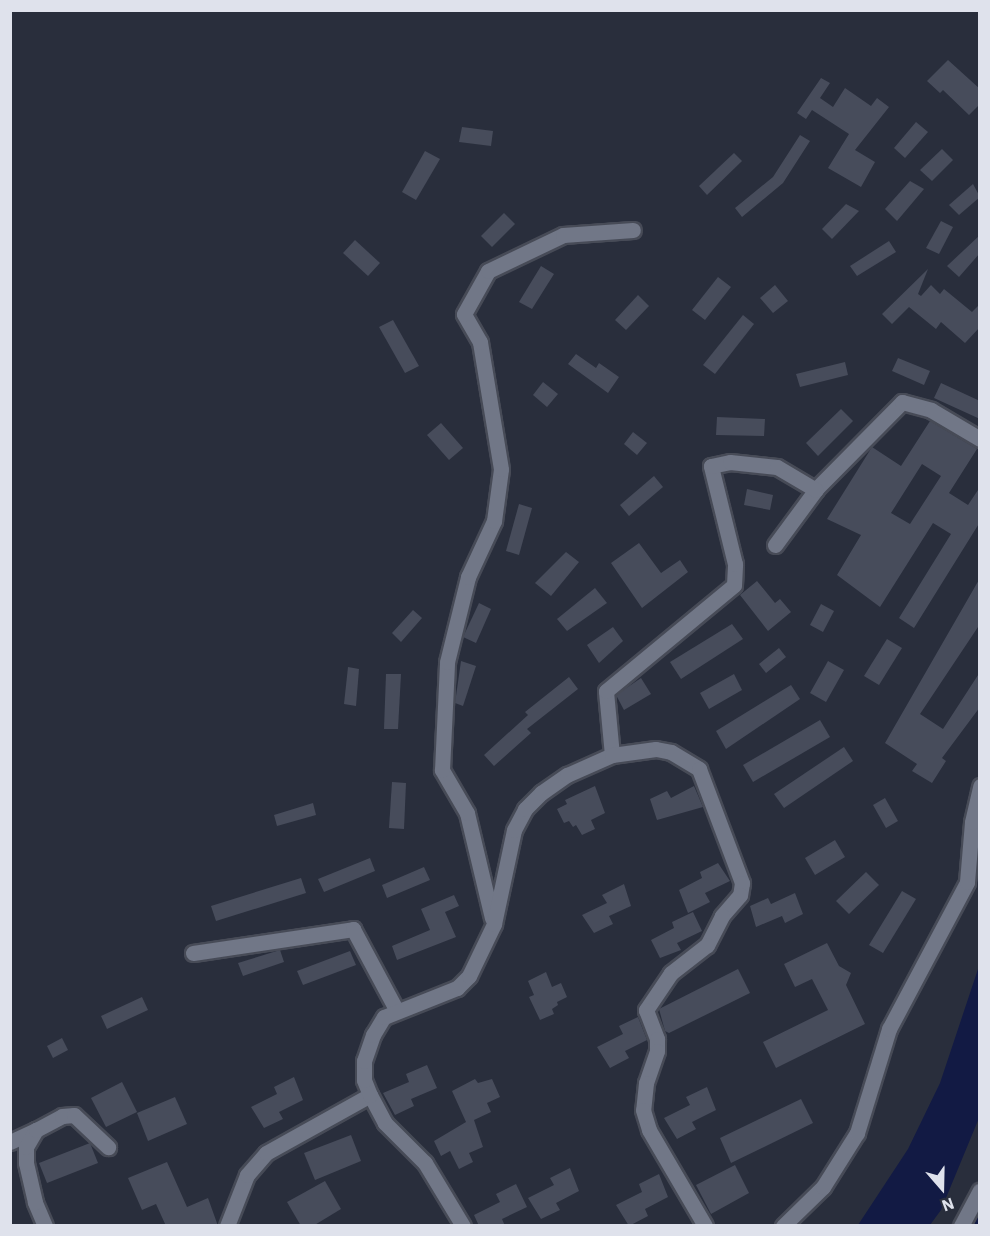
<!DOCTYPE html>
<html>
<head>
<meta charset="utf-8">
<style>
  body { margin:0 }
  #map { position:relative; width:990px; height:1236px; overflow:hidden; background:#292e3c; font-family:"IBM Plex Sans",sans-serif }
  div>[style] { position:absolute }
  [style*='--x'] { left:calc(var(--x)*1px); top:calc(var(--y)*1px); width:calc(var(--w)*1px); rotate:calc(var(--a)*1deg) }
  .water>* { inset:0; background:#121a44 }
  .stream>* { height:4.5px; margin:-2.25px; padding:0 2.25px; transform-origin:2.25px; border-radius:2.25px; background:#121a44 }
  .building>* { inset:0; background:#474c5b }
  .roads { filter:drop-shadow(2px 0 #474b57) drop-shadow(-2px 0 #474b57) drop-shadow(0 2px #474b57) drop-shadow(0 -2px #474b57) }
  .street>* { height:15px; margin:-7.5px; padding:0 7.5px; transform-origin:7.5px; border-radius:7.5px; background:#717787 }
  span { translate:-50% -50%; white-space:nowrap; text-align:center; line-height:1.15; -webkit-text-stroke:6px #292e3c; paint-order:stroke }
  .frame { position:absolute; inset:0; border:12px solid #dfe2ec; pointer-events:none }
  .north { position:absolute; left:912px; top:1158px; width:60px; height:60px; -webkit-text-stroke:4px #292e3c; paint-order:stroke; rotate:160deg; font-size:16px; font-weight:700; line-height:24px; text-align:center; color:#dfe2ec }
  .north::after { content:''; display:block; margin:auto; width:21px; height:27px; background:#dfe2ec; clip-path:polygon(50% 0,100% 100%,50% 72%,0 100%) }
</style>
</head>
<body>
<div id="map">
  <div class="water">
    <div style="clip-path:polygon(979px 966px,979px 1118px,941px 1210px,930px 1225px,858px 1225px,908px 1149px,940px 1083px)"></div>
  </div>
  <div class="stream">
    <div style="--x:975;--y:1226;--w:10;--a:-61"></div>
  </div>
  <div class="building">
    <div style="clip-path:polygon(948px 60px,980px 89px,980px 104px,969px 115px,943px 90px,940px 93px,927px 81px)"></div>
    <div style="clip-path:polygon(821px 78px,830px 83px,820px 98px,833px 107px,845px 88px,871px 106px,877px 98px,889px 107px,855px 150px,875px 162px,861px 187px,828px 168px,849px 134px,812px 110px,806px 119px,797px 113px)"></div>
    <div style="clip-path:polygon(916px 122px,928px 132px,905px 158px,894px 148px)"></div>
    <div style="clip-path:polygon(462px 127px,493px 131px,491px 146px,459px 142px)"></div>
    <div style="clip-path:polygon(800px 135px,810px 141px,783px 183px,742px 217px,735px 208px,773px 177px)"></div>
    <div style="clip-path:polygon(942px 149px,953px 160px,932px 181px,920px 170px)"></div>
    <div style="clip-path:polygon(425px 151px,440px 159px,416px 200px,402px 192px)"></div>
    <div style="clip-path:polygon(734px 153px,742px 161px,707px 195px,699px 186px)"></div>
    <div style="clip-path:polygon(910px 181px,924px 189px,897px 221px,885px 209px)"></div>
    <div style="clip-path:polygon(973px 184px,980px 197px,959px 215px,949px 205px)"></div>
    <div style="clip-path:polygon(846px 204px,859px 211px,832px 239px,822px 229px)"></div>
    <div style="clip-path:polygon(504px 213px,515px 224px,492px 247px,481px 236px)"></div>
    <div style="clip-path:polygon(941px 221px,953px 227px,939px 254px,926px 248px)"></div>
    <div style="clip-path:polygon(980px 235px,980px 253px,959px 277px,947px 266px)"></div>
    <div style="clip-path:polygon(355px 240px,380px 263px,368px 276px,343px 253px)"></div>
    <div style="clip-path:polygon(889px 241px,896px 252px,857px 276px,850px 266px)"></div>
    <div style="clip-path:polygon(541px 266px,554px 274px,532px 309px,519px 302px)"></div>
    <div style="clip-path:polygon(928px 269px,918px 294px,921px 296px,931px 285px,940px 294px,944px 289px,972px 312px,980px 304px,980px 327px,965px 343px,941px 322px,936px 329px,909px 307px,892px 324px,882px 314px)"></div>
    <div style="clip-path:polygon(718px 277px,731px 287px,705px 320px,692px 310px)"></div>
    <div style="clip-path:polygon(775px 285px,788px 301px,773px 313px,760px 298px)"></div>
    <div style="clip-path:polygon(638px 295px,649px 306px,626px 330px,615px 320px)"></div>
    <div style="clip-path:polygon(743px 315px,754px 324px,715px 374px,703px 365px)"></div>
    <div style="clip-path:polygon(393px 320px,419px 366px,405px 373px,379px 327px)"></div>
    <div style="clip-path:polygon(576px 354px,596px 368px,599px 363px,619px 377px,608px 393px,568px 364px)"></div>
    <div style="clip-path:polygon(898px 358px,930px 371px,924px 385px,892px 371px)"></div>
    <div style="clip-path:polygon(845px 362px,848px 375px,800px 387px,796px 374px)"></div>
    <div style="clip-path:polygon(543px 382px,558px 394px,547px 407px,533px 395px)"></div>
    <div style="clip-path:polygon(941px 383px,980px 401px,980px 419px,934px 398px)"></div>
    <div style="clip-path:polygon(841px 409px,853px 421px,818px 456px,806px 443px)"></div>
    <div style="clip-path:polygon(717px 417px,765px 419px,764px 436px,716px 435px)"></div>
    <div style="clip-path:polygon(evenodd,930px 421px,977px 449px,949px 493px,968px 505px,980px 487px,980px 522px,914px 628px,899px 618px,951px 534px,933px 523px,880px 607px,837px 575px,861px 535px,827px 519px,872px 447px,901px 466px,930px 421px,922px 464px,941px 476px,910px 524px,891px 513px,922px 464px)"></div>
    <div style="clip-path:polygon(441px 423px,463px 448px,449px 460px,427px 435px)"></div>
    <div style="clip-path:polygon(633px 432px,647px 443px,637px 455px,624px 444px)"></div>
    <div style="clip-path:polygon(654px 476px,663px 487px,629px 516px,620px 505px)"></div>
    <div style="clip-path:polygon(747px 489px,773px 495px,770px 510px,744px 505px)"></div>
    <div style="clip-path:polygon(519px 504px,532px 508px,519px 555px,506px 551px)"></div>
    <div style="clip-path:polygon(639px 543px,661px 573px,680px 560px,688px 572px,642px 608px,611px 563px)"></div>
    <div style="clip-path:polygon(566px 552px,579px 562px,551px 596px,535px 583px)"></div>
    <div style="clip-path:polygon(980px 578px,980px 624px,920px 714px,943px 729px,980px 672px,980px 707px,942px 758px,946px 761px,932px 783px,912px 771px,917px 764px,885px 743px)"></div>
    <div style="clip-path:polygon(757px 581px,775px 603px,780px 599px,791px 612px,768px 631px,740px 595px)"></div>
    <div style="clip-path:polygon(595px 588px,607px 603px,567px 631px,557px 619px)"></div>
    <div style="clip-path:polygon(479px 603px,491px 609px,476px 643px,463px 637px)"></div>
    <div style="clip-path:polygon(821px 604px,834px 611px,823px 632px,810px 625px)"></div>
    <div style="clip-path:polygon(413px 610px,422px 618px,401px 642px,392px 633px)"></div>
    <div style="clip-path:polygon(732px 624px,743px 639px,681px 679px,670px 662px)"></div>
    <div style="clip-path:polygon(613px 627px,623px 641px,599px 663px,587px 645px)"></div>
    <div style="clip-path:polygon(887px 639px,902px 648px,879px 685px,864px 676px)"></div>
    <div style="clip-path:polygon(779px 648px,786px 657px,766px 673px,759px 664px)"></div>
    <div style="clip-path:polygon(461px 661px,476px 666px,463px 706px,455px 703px)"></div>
    <div style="clip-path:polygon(828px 661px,844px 670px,826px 702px,810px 693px)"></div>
    <div style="clip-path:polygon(348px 667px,359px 669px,356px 706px,344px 704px)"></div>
    <div style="clip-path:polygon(386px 674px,401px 674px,398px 729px,384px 729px)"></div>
    <div style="clip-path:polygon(734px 674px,742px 690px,709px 709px,700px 693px)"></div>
    <div style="clip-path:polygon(569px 677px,578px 689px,527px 729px,531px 733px,494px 766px,484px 755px,528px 715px,525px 712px)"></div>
    <div style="clip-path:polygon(641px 678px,651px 694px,624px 710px,616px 695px)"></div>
    <div style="clip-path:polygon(791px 685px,800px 699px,726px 749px,716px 731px)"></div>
    <div style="clip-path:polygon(820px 720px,830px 737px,753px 782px,743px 765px)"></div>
    <div style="clip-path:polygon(844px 747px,853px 761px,784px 808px,774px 794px)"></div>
    <div style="clip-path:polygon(392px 782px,406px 783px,404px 829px,389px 828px)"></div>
    <div style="clip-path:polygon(595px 786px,605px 813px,591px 820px,595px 829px,582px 835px,576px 825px,573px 827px,569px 821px,564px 823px,557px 809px,567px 804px,565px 800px)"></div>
    <div style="clip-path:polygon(694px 786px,703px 807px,657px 820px,650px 799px,667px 791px,671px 798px)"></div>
    <div style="clip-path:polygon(885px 798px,898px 821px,886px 828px,873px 805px)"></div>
    <div style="clip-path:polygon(313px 803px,316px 815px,277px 826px,274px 815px)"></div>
    <div style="clip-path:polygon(835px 840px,845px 857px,815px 875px,805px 858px)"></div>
    <div style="clip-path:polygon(370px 858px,375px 871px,324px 892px,318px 879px)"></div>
    <div style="clip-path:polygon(718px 863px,730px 881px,705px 893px,710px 902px,688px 913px,679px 890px,702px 878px,700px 872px)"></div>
    <div style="clip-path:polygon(424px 867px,430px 880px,387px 898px,382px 885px)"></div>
    <div style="clip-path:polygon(866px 872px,879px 885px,849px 914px,836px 901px)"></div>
    <div style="clip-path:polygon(301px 878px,306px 893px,216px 921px,211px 906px)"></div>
    <div style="clip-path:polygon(624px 884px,631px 906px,609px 916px,613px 924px,594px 933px,582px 915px,607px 903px,602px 895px)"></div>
    <div style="clip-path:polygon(902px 891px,916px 899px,883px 953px,869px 945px)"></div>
    <div style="clip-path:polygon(795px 893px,803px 914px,785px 923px,782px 916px,756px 927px,750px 906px,768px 898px,771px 904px)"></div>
    <div style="clip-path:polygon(454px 895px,459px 906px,445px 912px,456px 937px,397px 960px,392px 946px,430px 930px,421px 909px)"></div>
    <div style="clip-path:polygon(693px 912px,702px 931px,677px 943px,681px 950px,660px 958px,651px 940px,674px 928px,672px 922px)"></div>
    <div style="clip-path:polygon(827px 943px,839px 966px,851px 973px,846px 985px,865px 1024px,776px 1068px,763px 1042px,828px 1010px,812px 979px,795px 987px,784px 964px)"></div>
    <div style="clip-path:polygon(280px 950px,284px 962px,243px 976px,238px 963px)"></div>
    <div style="clip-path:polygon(350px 951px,356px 965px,303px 985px,297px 971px)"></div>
    <div style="clip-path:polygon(738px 969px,750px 993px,669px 1033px,665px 1031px,659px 1009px)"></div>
    <div style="clip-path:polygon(546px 972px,552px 987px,561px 983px,567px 997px,557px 1002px,558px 1005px,552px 1009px,554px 1014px,540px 1020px,529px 997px,534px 995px,528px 981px)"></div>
    <div style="clip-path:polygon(142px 997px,148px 1010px,107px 1029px,101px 1016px)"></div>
    <div style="clip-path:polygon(638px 1017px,647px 1040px,625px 1051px,629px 1058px,610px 1068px,597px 1047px,623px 1034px,619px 1026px)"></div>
    <div style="clip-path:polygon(62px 1038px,68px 1050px,53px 1058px,47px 1046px)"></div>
    <div style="clip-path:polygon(427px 1065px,437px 1088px,411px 1099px,414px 1106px,395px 1115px,383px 1093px,409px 1082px,406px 1074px)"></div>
    <div style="clip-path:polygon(294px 1077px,303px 1100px,279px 1112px,283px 1119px,264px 1128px,251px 1107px,277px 1094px,274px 1087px)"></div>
    <div style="clip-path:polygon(475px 1079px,478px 1083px,492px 1079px,500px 1097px,487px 1103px,491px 1112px,474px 1120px,483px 1147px,469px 1153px,473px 1162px,459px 1169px,450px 1151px,441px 1156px,434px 1141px,466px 1122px,452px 1091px)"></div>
    <div style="clip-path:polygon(122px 1082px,137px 1112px,106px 1127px,91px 1098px)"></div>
    <div style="clip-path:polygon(707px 1087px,716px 1110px,692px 1122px,696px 1129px,677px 1139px,664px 1118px,690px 1105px,686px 1097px)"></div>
    <div style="clip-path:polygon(175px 1097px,187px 1124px,148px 1141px,137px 1113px)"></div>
    <div style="clip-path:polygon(801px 1099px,813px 1123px,731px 1163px,720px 1138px)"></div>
    <div style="clip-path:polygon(351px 1135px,361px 1161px,315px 1180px,304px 1153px)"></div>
    <div style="clip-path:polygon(90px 1143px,98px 1163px,47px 1183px,39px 1163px)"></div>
    <div style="clip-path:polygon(167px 1162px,187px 1207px,208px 1198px,218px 1226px,166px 1226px,156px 1204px,142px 1210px,128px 1178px)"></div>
    <div style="clip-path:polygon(735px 1165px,749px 1193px,711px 1214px,696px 1185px)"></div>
    <div style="clip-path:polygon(570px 1168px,579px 1191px,556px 1203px,560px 1210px,541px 1219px,528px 1198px,554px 1185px,550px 1178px)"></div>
    <div style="clip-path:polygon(659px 1174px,668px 1197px,645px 1209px,648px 1216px,629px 1226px,616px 1205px,642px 1192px,639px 1184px)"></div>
    <div style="clip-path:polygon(325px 1181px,341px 1209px,313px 1226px,301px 1226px,287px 1202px)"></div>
    <div style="clip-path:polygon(516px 1184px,527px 1207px,502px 1219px,505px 1226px,479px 1226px,474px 1215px,500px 1202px,496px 1194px)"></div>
  </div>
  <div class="roads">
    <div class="street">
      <div style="--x:775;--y:545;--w:71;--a:-53.6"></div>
      <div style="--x:817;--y:488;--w:121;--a:-45.3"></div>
      <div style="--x:902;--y:402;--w:30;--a:15"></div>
      <div style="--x:931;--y:410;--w:57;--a:30.6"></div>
      <div style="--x:612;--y:755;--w:64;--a:-95.4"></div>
      <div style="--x:606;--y:691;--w:166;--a:-39.6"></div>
      <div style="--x:734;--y:585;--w:21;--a:-87"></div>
      <div style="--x:735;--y:564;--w:101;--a:-103.8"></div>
      <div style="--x:711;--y:466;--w:19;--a:-12"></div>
      <div style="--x:730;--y:462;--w:47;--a:6.1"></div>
      <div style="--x:777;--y:467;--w:45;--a:30.5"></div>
      <div style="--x:492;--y:918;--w:108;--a:-103.4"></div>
      <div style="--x:467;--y:813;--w:50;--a:-120.2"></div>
      <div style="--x:442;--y:770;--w:108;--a:-87.3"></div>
      <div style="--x:447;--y:662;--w:88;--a:-76.1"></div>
      <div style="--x:468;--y:577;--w:62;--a:-65.1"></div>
      <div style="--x:494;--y:521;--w:52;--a:-82.3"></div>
      <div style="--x:501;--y:469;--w:129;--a:-99.4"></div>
      <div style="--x:480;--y:342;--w:32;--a:-120"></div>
      <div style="--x:464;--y:314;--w:49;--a:-60.8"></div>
      <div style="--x:488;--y:271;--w:83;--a:-25.6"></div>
      <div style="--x:563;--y:235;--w:70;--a:-4.1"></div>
      <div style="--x:193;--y:953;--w:162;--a:-8.5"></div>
      <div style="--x:353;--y:929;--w:93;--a:61.8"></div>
      <div style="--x:10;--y:1142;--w:29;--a:-25"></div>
      <div style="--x:45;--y:1226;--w:26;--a:-113"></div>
      <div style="--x:35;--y:1202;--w:40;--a:-103"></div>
      <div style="--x:26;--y:1163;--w:16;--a:-90"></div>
      <div style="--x:26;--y:1147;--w:20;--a:-60"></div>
      <div style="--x:36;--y:1130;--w:30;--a:-28"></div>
      <div style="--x:62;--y:1116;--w:12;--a:-5"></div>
      <div style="--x:74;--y:1115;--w:47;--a:43.3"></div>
      <div style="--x:227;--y:1226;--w:55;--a:-68.6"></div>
      <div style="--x:247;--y:1175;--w:29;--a:-49"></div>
      <div style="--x:266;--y:1153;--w:119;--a:-29.1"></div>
      <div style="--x:463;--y:1226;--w:74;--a:-121.1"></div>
      <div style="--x:425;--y:1163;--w:57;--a:-135"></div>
      <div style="--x:385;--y:1123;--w:32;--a:-118"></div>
      <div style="--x:370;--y:1095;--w:16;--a:-112"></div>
      <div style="--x:364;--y:1080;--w:19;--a:-90"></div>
      <div style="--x:364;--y:1061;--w:28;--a:-71"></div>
      <div style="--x:373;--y:1035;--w:21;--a:-59"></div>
      <div style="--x:384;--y:1017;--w:79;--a:-21.7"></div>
      <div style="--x:457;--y:988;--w:17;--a:-45"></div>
      <div style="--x:469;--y:976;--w:58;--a:-64.3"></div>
      <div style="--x:494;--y:924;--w:96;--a:-78"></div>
      <div style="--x:514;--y:830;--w:24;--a:-62"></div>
      <div style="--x:525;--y:809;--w:23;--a:-45"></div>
      <div style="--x:541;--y:793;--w:32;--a:-35"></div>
      <div style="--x:567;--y:775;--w:49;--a:-24"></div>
      <div style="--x:612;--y:755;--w:44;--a:-7.8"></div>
      <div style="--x:656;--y:749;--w:15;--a:11"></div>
      <div style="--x:671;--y:752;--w:33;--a:31"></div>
      <div style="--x:699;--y:769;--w:122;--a:69.3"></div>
      <div style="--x:742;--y:883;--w:12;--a:99"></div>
      <div style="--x:740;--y:895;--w:28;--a:131"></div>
      <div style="--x:722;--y:916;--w:33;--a:117"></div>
      <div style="--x:707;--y:945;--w:46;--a:142.1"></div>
      <div style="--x:671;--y:973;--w:45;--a:124"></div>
      <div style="--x:646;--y:1010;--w:31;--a:69"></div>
      <div style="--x:657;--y:1039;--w:12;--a:90"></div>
      <div style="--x:657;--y:1051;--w:34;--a:109"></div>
      <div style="--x:646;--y:1083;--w:27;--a:96"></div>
      <div style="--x:643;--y:1110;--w:21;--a:73"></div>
      <div style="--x:649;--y:1130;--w:111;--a:59.7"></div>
      <div style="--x:783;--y:1226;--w:56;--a:-44.3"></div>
      <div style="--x:823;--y:1187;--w:64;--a:-57.8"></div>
      <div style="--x:857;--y:1133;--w:109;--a:-72.9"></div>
      <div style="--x:889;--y:1029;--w:166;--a:-62"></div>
      <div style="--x:967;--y:882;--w:60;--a:-85.2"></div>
      <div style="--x:972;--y:822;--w:37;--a:-77"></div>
      <div style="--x:961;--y:1226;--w:40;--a:-62"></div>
    </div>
  </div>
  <div class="frame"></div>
  <div class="north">N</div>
</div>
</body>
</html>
